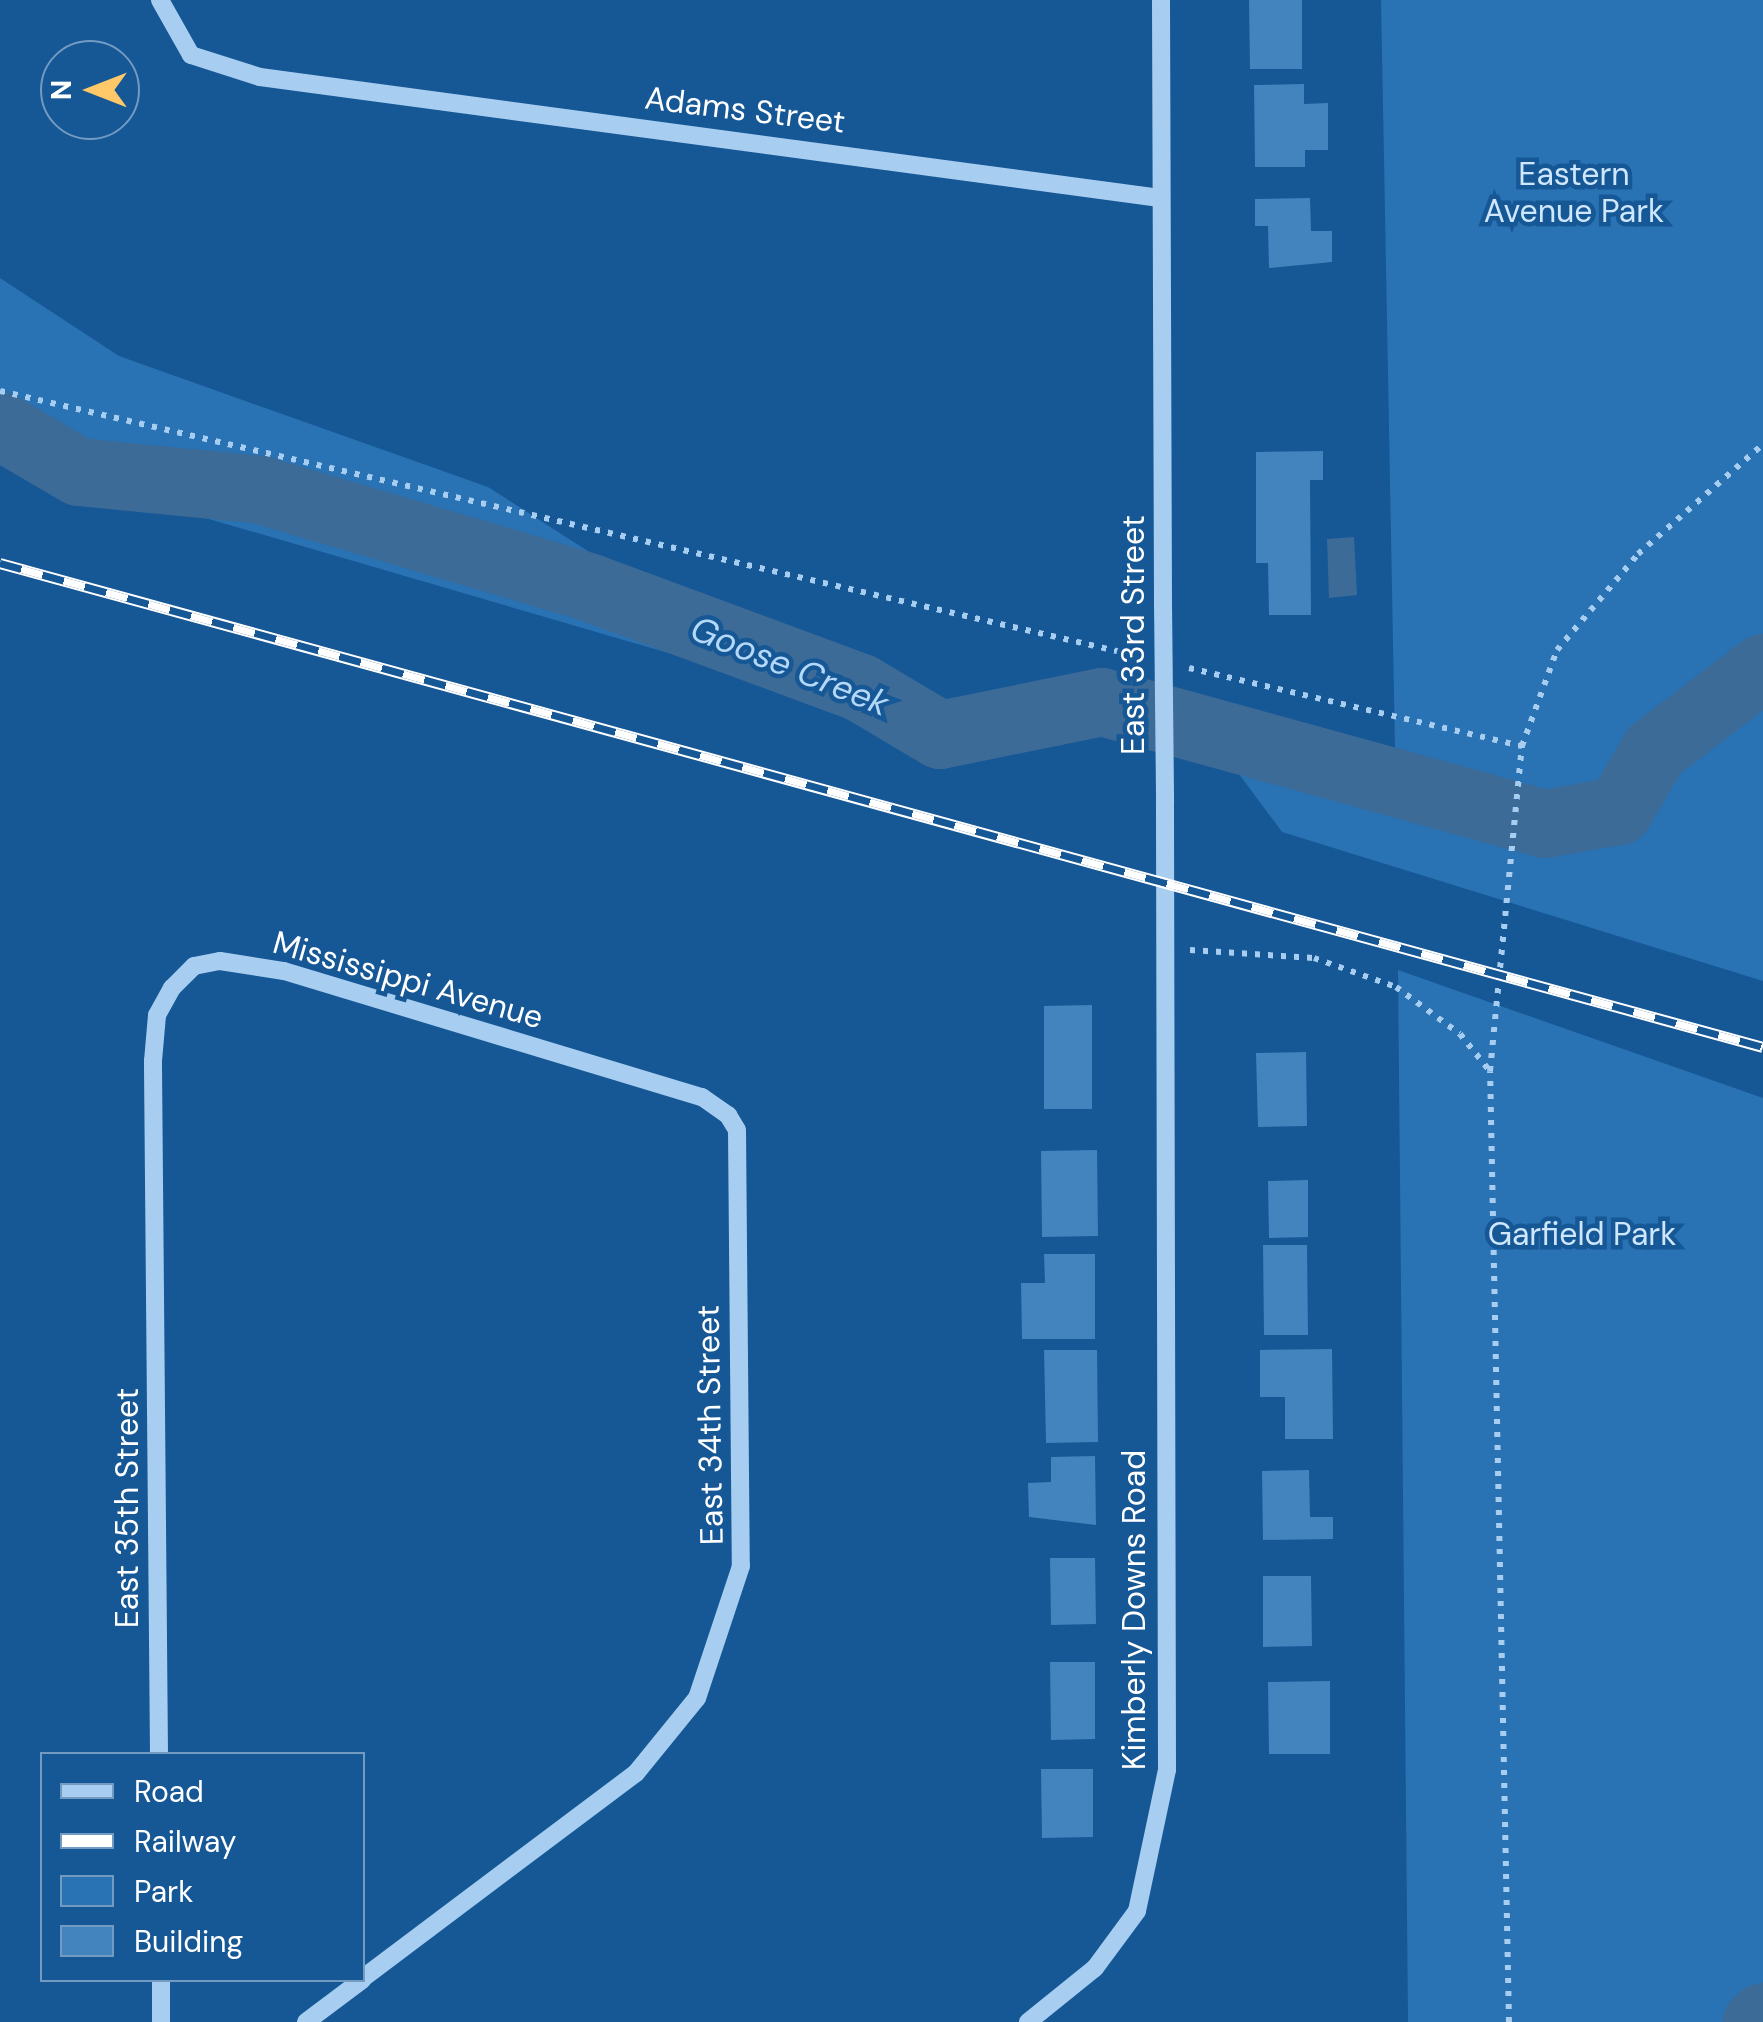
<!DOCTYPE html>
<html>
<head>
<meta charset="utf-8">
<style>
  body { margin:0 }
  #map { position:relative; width:1763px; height:2022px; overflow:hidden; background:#165796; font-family:"DM Sans",sans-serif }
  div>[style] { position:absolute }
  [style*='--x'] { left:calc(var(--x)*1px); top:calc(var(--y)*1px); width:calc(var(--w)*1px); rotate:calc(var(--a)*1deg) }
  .green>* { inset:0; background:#2972b4 }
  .water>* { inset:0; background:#3c6b98 }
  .river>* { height:68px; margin:-34px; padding:0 34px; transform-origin:34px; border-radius:34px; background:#3c6b98 }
  .building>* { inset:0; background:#4383be }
  .path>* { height:6px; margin-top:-3px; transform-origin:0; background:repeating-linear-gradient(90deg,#a7cef1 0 5px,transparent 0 13px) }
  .minor>* { height:18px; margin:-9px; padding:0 9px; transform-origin:9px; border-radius:9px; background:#a7cef1 }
  .rail>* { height:11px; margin-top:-5.5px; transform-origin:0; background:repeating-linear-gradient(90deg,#165796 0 22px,#fff 0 44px); box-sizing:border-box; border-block:2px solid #fff }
  .minor-bridge>* { height:18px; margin:-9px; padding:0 9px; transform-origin:9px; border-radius:9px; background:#a7cef1 }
  span { translate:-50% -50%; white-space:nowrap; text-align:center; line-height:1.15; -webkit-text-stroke:9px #165796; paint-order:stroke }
  .street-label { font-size:32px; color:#fff }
  .park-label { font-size:32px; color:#cfe7fc }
  .water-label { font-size:35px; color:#b4d8f8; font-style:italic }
  .legend { position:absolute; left:40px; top:1752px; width:325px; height:230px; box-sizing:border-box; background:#165796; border:2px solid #739ac0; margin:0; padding:12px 18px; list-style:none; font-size:30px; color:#fff }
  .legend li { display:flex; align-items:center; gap:20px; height:50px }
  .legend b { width:50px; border:2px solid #739ac0 }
  .north { position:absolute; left:40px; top:40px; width:100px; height:100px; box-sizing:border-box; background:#165796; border:2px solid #739ac0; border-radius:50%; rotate:270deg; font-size:28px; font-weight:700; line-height:40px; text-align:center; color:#fff }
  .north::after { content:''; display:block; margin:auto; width:35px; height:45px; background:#ffc868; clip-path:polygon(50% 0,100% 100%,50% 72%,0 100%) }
</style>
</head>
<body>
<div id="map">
  <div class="green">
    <div style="clip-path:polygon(1381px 0,1763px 0,1763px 981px,1282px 832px,1224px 754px,1396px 804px)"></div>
    <div style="clip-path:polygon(0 278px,119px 356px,488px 487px,722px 637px,682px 657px,0 458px)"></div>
    <div style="clip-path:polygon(1398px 970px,1763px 1098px,1763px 2022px,1408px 2022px)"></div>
  </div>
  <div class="water">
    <div style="clip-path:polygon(1354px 537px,1357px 595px,1329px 598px,1327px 539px)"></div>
  </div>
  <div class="river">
    <div style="--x:0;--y:426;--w:91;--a:30.2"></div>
    <div style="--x:79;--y:472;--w:183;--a:5.6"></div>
    <div style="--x:261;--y:490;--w:341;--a:16.5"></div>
    <div style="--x:588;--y:587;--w:291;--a:20.3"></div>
    <div style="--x:861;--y:688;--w:92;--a:30.7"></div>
    <div style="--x:940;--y:735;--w:165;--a:-11.5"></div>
    <div style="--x:1102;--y:702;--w:459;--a:15.4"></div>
    <div style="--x:1545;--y:824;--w:75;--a:-10"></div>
    <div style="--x:1619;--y:811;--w:71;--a:-59.5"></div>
    <div style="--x:1655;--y:750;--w:136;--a:-37.2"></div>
    <div style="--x:1757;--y:2022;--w:8;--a:-40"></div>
  </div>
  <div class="building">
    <div style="clip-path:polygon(1249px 0,1302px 0,1302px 69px,1250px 69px)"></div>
    <div style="clip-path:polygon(1304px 84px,1304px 104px,1328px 103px,1328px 150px,1305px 150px,1305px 167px,1255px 167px,1254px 85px)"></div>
    <div style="clip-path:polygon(1310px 198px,1311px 231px,1332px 231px,1332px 262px,1269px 268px,1268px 226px,1255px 226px,1255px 199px)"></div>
    <div style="clip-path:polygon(1323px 451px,1323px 480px,1310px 480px,1311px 615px,1269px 615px,1268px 563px,1256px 563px,1256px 452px)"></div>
    <div style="clip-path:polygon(1092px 1005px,1092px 1109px,1044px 1109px,1044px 1006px)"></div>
    <div style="clip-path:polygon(1306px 1052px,1307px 1126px,1258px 1127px,1256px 1053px)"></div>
    <div style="clip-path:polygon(1097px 1150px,1098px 1236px,1042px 1237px,1041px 1151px)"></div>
    <div style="clip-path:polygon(1308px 1180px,1308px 1237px,1269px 1238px,1268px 1181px)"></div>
    <div style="clip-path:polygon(1263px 1245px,1307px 1245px,1308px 1335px,1264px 1335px)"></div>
    <div style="clip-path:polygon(1044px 1254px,1095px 1254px,1095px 1339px,1022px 1339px,1021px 1283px,1045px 1283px)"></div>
    <div style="clip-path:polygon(1332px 1349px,1333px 1439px,1285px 1439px,1285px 1397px,1260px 1397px,1260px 1350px)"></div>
    <div style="clip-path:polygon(1044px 1350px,1097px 1350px,1098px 1442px,1046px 1443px)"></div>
    <div style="clip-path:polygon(1095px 1456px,1096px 1525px,1029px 1517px,1028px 1483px,1051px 1482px,1051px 1457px)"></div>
    <div style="clip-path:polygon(1309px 1470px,1310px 1517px,1333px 1517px,1333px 1539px,1263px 1540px,1262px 1471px)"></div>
    <div style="clip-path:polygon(1050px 1558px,1095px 1558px,1096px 1624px,1051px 1625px)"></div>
    <div style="clip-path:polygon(1263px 1576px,1311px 1576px,1312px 1646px,1263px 1647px)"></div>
    <div style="clip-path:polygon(1050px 1662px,1095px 1662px,1095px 1739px,1051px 1740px)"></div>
    <div style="clip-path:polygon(1330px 1681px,1330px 1754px,1269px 1754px,1268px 1682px)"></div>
    <div style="clip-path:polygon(1041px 1769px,1093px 1769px,1093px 1837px,1042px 1838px)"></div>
  </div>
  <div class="path">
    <div style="--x:0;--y:391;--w:1168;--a:13.11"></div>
    <div style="--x:1189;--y:668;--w:342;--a:13.2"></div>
    <div style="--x:1190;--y:950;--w:124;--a:3.7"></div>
    <div style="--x:1314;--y:958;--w:87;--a:19.5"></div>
    <div style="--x:1396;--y:987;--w:79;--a:36.3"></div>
    <div style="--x:1460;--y:1034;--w:46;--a:51.1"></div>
    <div style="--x:1509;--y:2022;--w:951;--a:-91.14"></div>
    <div style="--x:1490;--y:1071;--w:327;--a:-84.4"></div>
    <div style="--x:1522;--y:746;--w:102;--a:-70"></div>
    <div style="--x:1557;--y:650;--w:126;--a:-49.8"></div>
    <div style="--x:1638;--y:554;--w:167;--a:-41.3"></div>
  </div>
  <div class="minor">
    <div style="--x:160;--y:0;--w:63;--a:60.6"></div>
    <div style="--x:191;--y:55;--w:72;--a:17.7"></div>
    <div style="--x:260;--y:77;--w:908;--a:7.66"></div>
    <div style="--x:1161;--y:0;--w:603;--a:89.81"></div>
    <div style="--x:159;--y:1754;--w:693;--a:-90.5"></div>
    <div style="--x:153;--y:1061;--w:46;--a:-85"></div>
    <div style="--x:157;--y:1015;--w:31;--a:-61"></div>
    <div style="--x:172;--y:988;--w:31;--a:-45"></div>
    <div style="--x:194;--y:966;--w:26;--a:-11"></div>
    <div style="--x:220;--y:961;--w:65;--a:8.9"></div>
    <div style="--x:284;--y:971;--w:437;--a:16.8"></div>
    <div style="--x:702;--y:1097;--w:32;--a:35"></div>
    <div style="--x:728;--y:1115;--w:17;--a:59"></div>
    <div style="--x:737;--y:1130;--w:436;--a:89.5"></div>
    <div style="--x:741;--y:1566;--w:139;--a:108.4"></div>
    <div style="--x:697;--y:1698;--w:97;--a:129.1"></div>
    <div style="--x:636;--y:1773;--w:343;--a:143.1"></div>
    <div style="--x:161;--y:1980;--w:42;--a:90"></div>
    <div style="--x:306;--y:2022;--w:70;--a:-36.9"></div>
    <div style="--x:1028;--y:2022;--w:86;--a:-38.9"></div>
    <div style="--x:1095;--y:1968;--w:71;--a:-53.6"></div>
    <div style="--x:1137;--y:1911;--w:144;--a:-78"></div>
    <div style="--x:1167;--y:1770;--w:968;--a:-90.12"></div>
  </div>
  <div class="rail">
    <div style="--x:0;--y:563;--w:1828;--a:15.35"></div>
  </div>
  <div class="minor-bridge">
    <div style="--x:1163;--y:603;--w:199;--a:89.4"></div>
  </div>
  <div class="street-label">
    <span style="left:745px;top:110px;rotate:7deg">Adams Street</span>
    <span style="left:1133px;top:635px;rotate:-90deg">East 33rd Street</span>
    <span style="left:408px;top:980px;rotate:16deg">Mississippi Avenue</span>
    <span style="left:710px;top:1425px;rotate:-91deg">East 34th Street</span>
    <span style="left:127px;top:1508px;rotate:-90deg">East 35th Street</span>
    <span style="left:1134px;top:1610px;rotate:-90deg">Kimberly Downs Road</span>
  </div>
  <div class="park-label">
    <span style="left:1574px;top:193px">Eastern<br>Avenue Park</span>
    <span style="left:1582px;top:1234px">Garfield Park</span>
  </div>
  <div class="water-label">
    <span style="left:790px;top:666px;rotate:22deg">Goose Creek</span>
  </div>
  <ul class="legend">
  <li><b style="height:12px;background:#a7cef1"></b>Road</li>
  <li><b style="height:12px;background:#fff"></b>Railway</li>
  <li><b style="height:28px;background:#2972b4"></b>Park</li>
  <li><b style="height:28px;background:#4383be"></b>Building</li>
  </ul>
  <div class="north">N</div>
</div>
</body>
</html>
